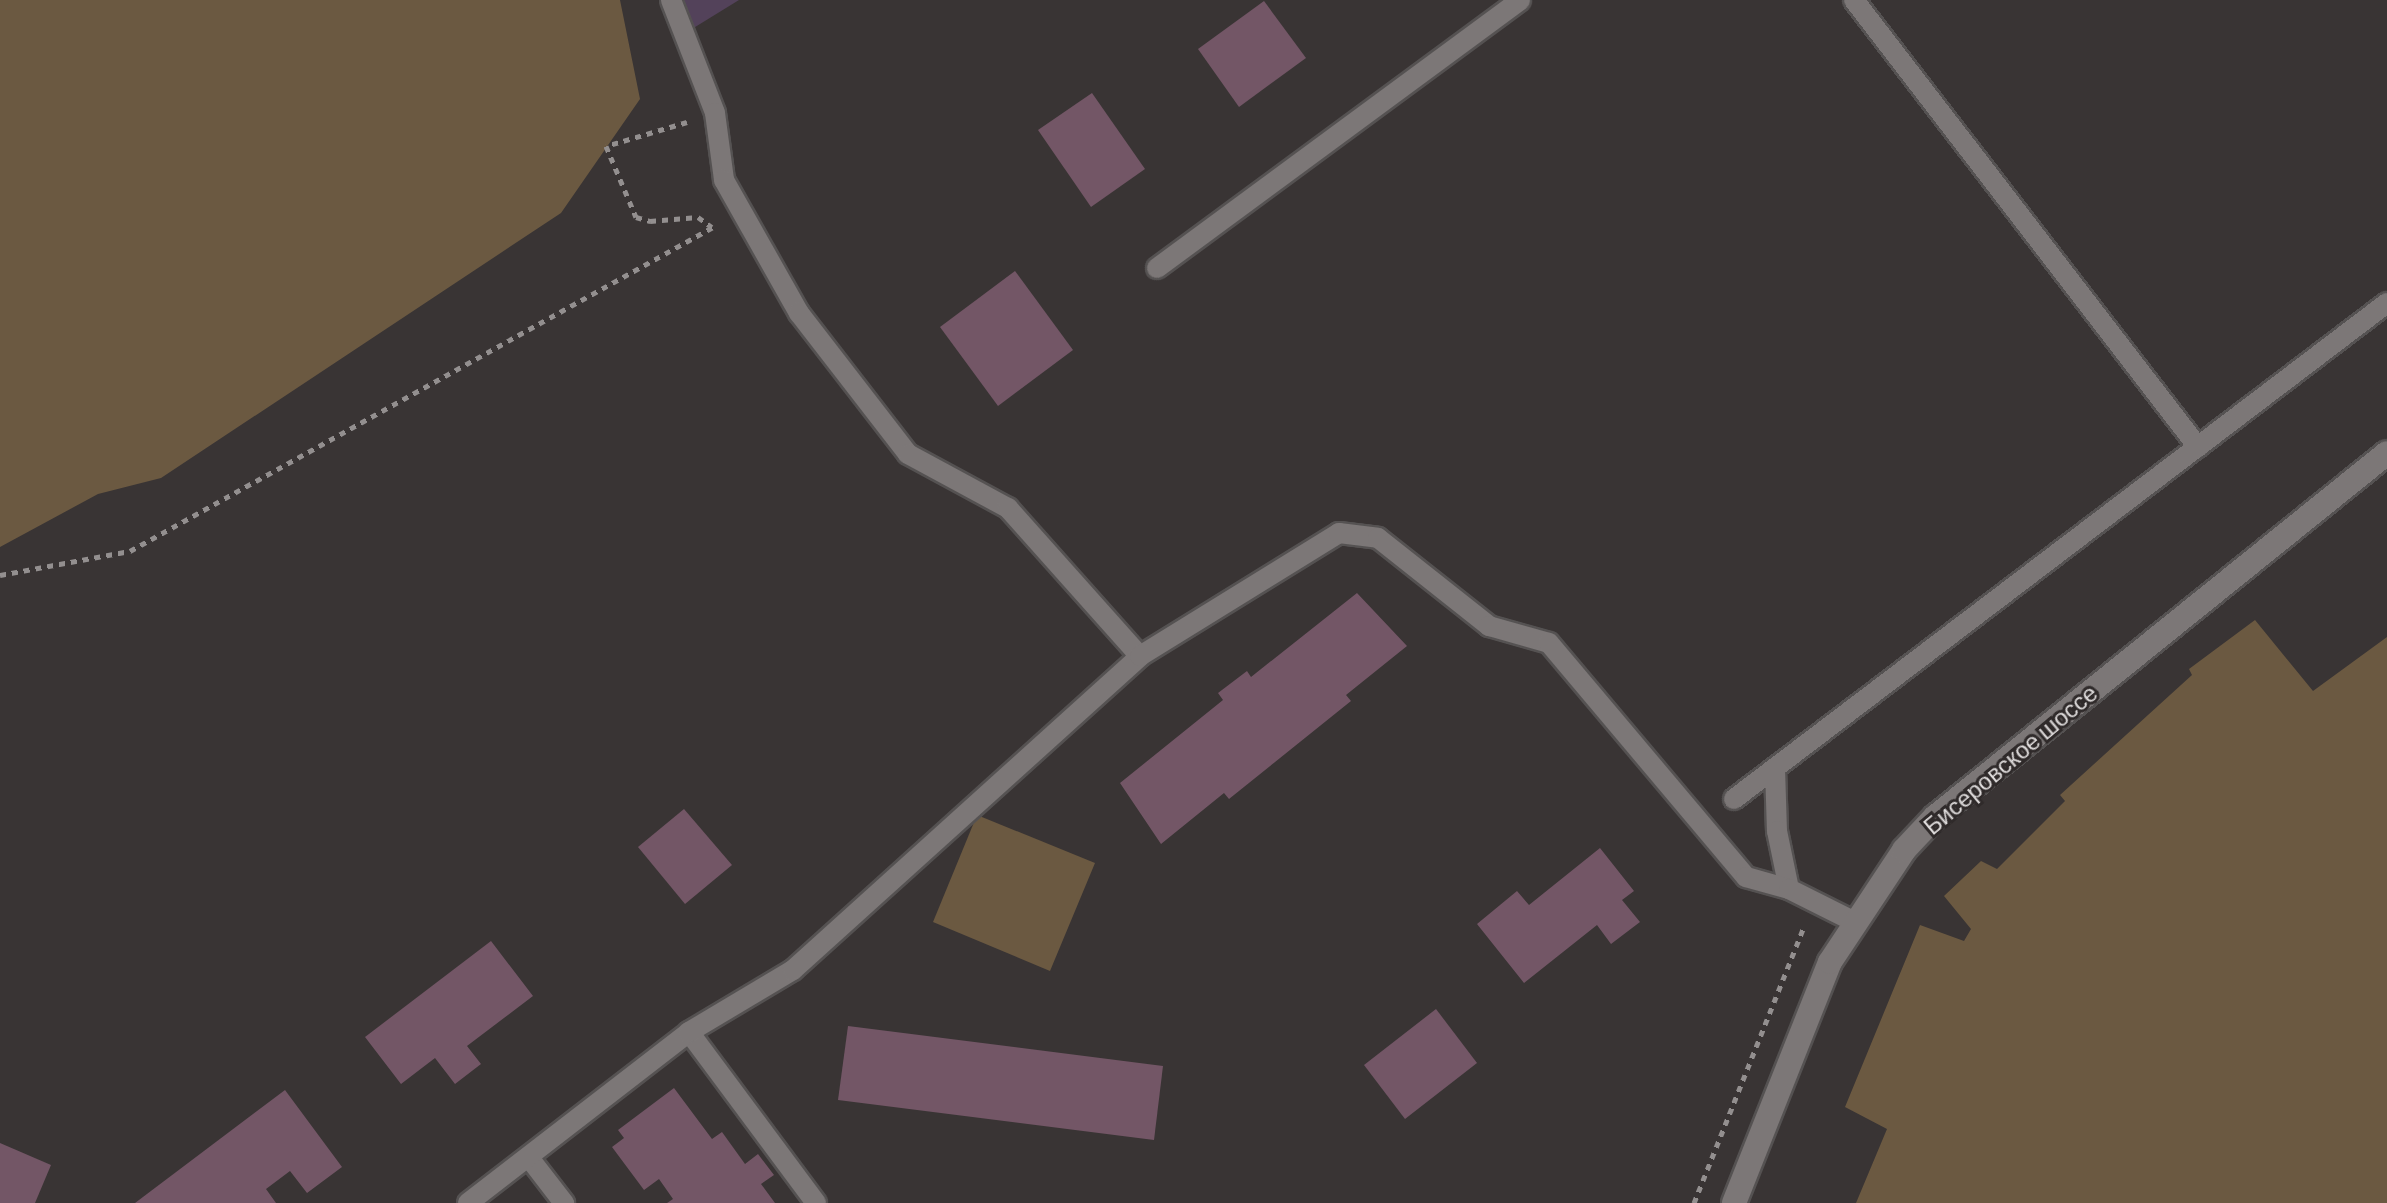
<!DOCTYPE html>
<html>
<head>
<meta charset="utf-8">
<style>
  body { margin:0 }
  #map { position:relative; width:2387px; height:1203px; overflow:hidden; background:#393434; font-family:Barlow,sans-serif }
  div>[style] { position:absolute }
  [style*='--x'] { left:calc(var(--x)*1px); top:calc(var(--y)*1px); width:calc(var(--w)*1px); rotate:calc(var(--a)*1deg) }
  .green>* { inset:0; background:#6b5941 }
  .water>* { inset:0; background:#53425a }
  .building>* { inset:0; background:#735666 }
  .path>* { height:5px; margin-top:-2.5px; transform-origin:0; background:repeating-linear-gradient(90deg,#938f8f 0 6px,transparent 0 12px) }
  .roads { filter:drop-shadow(2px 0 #555252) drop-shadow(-2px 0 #555252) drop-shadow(0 2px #555252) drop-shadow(0 -2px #555252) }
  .service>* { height:20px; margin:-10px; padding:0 10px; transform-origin:10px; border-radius:10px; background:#7c7777 }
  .secondary>* { height:24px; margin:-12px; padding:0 12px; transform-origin:12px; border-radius:12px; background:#7c7777 }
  span { translate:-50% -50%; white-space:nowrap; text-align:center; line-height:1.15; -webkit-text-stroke:6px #2f2a2a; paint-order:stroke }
  .street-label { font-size:24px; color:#dfdcdc }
</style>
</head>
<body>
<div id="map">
  <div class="green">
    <div style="clip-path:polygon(0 0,620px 0,640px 99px,561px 213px,161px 478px,98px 494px,0 547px)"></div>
    <div style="clip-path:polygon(2255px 620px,2313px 691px,2387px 637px,2387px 1203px,1856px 1203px,1887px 1129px,1845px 1107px,1920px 925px,1964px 941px,1971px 929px,1944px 896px,1981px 861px,1997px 869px,2065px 801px,2060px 795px,2192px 675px,2189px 669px)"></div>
    <div style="clip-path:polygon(977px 815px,1095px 863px,1050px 971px,933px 922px)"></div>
  </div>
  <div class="water">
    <div style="clip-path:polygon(683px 0,739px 0,687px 32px)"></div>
  </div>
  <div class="building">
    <div style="clip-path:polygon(1264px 1px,1306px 58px,1239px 107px,1198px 49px)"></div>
    <div style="clip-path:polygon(1092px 93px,1145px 169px,1091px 207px,1038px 130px)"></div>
    <div style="clip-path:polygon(1015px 271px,1073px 350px,998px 406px,940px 327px)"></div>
    <div style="clip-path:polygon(1357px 593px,1407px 646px,1346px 695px,1351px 701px,1229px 799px,1224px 793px,1161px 844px,1120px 783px,1223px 700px,1218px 693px,1247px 671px,1251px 677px)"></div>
    <div style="clip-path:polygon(684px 809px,732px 865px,685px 904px,638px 847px)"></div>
    <div style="clip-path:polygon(1600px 848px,1634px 891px,1622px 900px,1640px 922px,1611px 944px,1597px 925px,1524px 983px,1477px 924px,1517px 891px,1529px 905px)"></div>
    <div style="clip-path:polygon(491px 941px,533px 996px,467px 1046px,481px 1064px,455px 1084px,435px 1058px,401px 1084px,365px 1037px)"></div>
    <div style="clip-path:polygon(1436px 1009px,1477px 1063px,1405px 1119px,1364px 1065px)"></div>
    <div style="clip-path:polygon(848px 1026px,1163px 1066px,1154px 1140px,838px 1100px)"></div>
    <div style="clip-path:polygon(674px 1088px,712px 1139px,722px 1132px,745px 1164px,758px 1154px,774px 1175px,761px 1184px,775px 1203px,667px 1203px,673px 1199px,659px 1179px,644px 1190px,612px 1147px,624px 1138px,618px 1130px)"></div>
    <div style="clip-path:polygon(285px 1090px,342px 1167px,307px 1193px,290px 1171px,266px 1189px,276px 1203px,135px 1203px)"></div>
    <div style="clip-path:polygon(0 1143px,51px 1165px,35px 1203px,0 1203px)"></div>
  </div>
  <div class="path">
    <div style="--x:687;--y:122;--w:84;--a:163.5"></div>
    <div style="--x:606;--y:146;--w:77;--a:67.1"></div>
    <div style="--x:636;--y:217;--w:15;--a:16"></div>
    <div style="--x:650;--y:221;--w:48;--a:-4.8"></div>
    <div style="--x:698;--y:217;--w:17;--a:36"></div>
    <div style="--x:0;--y:575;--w:132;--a:-10.5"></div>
    <div style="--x:130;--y:551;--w:667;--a:-29.06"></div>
    <div style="--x:1694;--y:1203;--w:298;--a:-68.3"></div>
  </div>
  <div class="roads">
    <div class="service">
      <div style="--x:671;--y:0;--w:121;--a:68.7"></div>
      <div style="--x:715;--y:113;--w:68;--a:82.3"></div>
      <div style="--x:724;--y:180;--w:153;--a:60.6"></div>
      <div style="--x:799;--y:313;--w:178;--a:52.3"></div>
      <div style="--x:908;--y:454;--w:114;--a:28.4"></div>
      <div style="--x:1008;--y:508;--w:198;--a:48.3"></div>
      <div style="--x:1854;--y:0;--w:564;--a:52.42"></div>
      <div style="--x:1157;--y:268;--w:451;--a:-36.4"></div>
      <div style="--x:1775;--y:768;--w:63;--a:88.2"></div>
      <div style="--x:1777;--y:831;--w:59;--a:78.3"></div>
      <div style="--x:1734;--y:799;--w:820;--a:-37.22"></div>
      <div style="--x:689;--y:1032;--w:213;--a:53.4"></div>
      <div style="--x:530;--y:1159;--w:56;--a:52.3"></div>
      <div style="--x:468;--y:1203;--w:279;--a:-37.7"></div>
      <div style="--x:689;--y:1032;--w:121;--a:-30.8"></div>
      <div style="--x:793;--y:970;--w:468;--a:-42.1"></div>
      <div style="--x:1140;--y:656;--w:234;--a:-31.7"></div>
      <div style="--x:1339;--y:533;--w:39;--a:7"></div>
      <div style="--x:1378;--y:538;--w:142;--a:38.4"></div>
      <div style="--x:1489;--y:626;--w:62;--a:15.8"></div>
      <div style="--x:1549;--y:643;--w:306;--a:49.9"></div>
      <div style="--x:1746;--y:877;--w:45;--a:15.6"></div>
      <div style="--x:1789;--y:889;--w:72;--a:26.6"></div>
    </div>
    <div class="secondary">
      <div style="--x:1734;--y:1203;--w:259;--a:-68.3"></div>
      <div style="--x:1830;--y:962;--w:134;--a:-56.5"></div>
      <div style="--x:1904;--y:850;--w:45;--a:-46.8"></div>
      <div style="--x:1935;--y:817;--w:580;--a:-38.84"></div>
    </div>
  </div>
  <div class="street-label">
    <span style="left:2010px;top:759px;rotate:-40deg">Бисеровское шоссе</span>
  </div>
</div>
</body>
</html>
